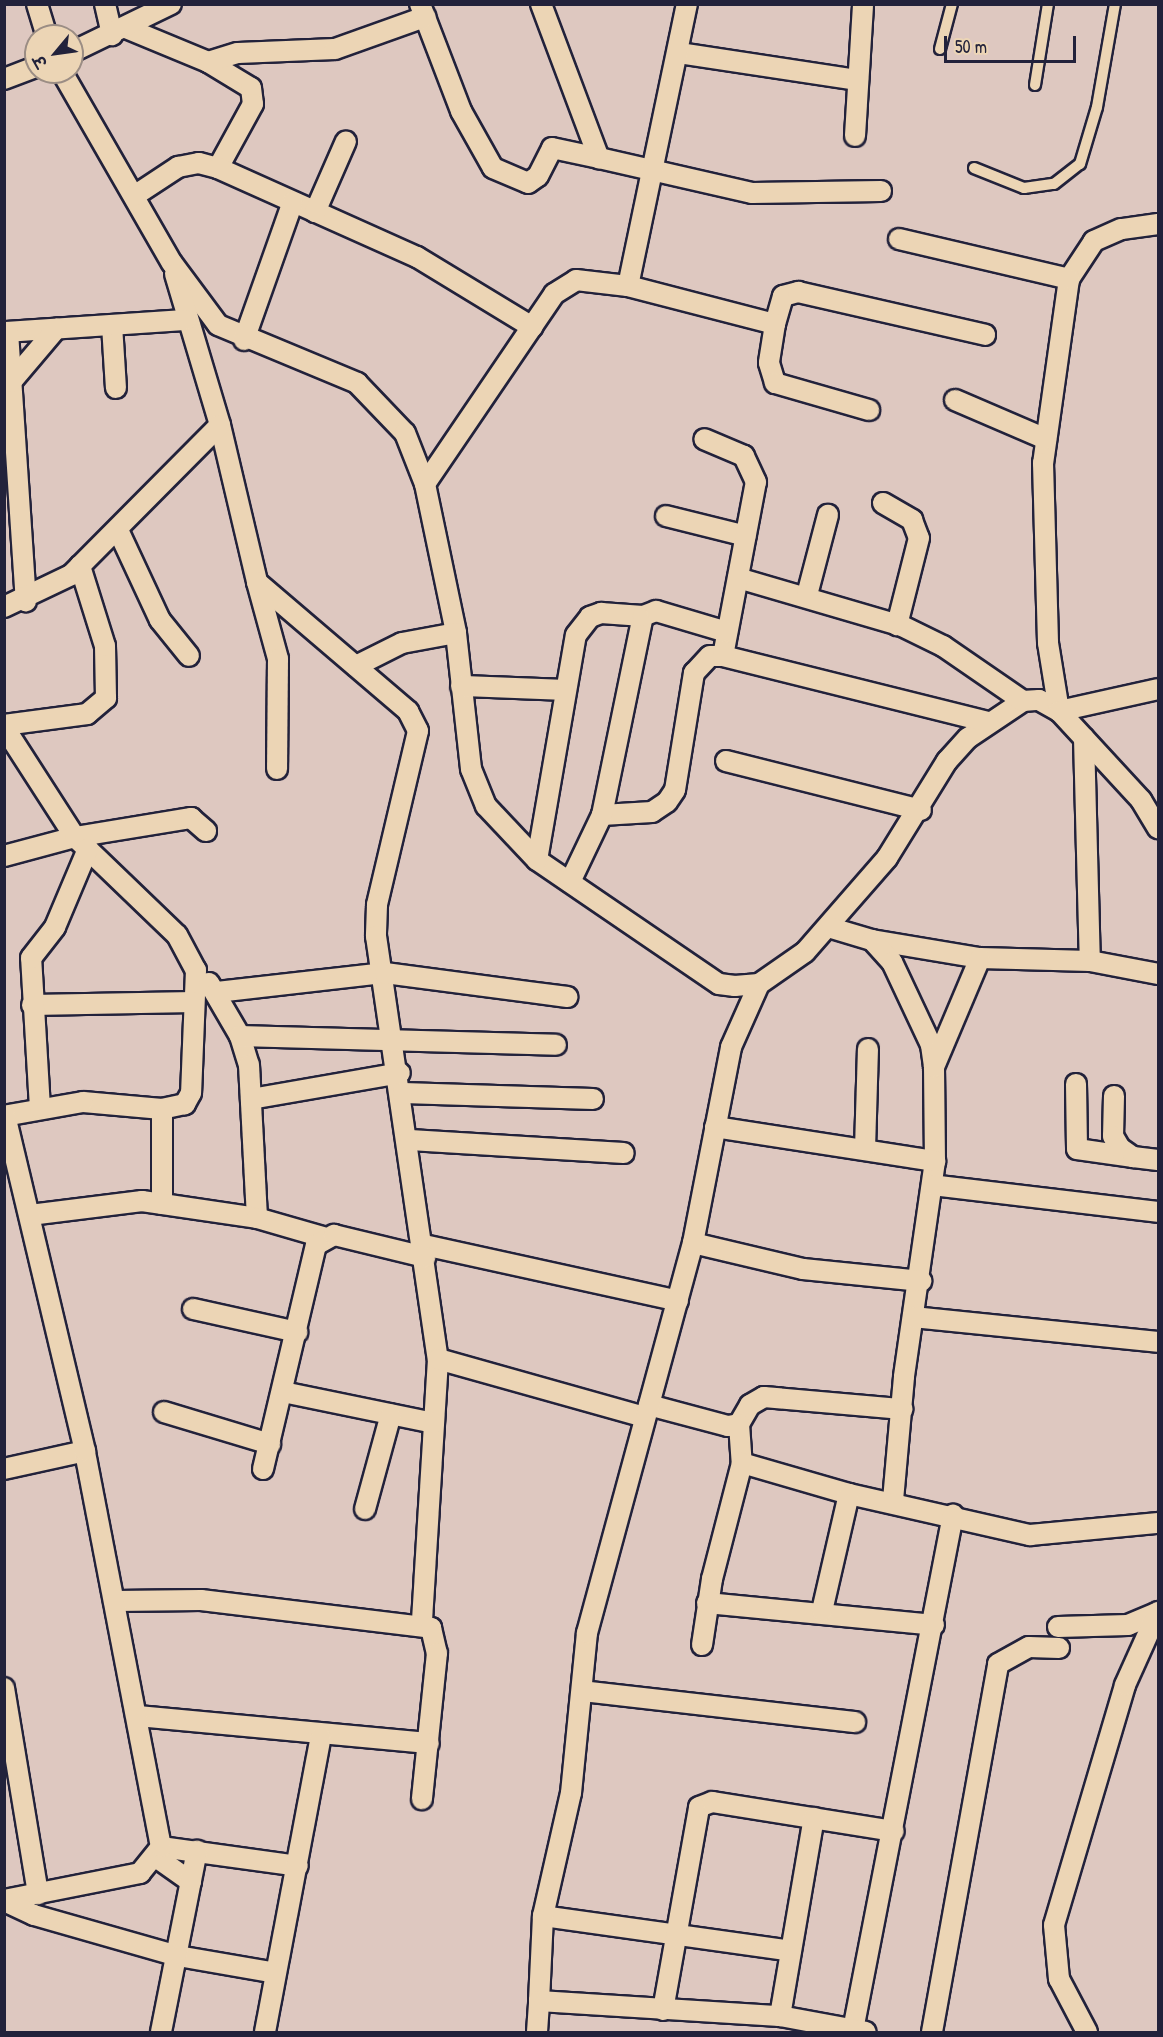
<!DOCTYPE html>
<html>
<head>
<meta charset="utf-8">
<style>
  body { margin:0 }
  #map { position:relative; width:1163px; height:2037px; overflow:hidden; background:#dec8c0; font-family:"Patrick Hand","Playpen Sans Deva",sans-serif }
  div>[style] { position:absolute }
  [style*='--x'] { left:calc(var(--x)*1px); top:calc(var(--y)*1px); width:calc(var(--w)*1px); rotate:calc(var(--a)*1deg) }
  .roads { filter:drop-shadow(2px 0 #22223b) drop-shadow(-2px 0 #22223b) drop-shadow(0 2px #22223b) drop-shadow(0 -2px #22223b) }
  .lane>* { height:10px; margin:-5px; padding:0 5px; transform-origin:5px; border-radius:5px; background:#ecd5b5 }
  .street>* { height:20px; margin:-10px; padding:0 10px; transform-origin:10px; border-radius:10px; background:#ecd5b5 }
  span { translate:-50% -50%; white-space:nowrap; text-align:center; line-height:1.15; -webkit-text-stroke:6px #ecd5b5; paint-order:stroke }
  .frame { position:absolute; inset:0; border:6px solid #22223b; pointer-events:none }
  .north { position:absolute; left:24px; top:24px; width:60px; height:60px; box-sizing:border-box; background:#ecd5b5; border:2px solid #9b8d84; border-radius:50%; rotate:241deg; font-size:16px; font-weight:700; line-height:24px; text-align:center; color:#22223b }
  .north::after { content:''; display:block; margin:auto; width:21px; height:27px; background:#22223b; clip-path:polygon(50% 0,100% 100%,50% 72%,0 100%) }
  .scale { position:absolute; left:944px; top:36px; width:132px; height:27px; box-sizing:border-box; border:3px solid #22223b; border-top:0; padding-left:8px; font-size:18px; line-height:21px; white-space:nowrap; color:#22223b; -webkit-text-stroke:4px #ecd5b5; paint-order:stroke }
</style>
</head>
<body>
<div id="map">
  <div class="roads">
    <div class="lane">
      <div style="--x:940;--y:49;--w:47;--a:-75.1"></div>
      <div style="--x:1035;--y:85;--w:82;--a:-80.9"></div>
      <div style="--x:974;--y:168;--w:54;--a:21.8"></div>
      <div style="--x:1024;--y:188;--w:30;--a:-8"></div>
      <div style="--x:1054;--y:184;--w:33;--a:-38"></div>
      <div style="--x:1080;--y:164;--w:59;--a:-73.4"></div>
      <div style="--x:1097;--y:107;--w:105;--a:-80.1"></div>
    </div>
    <div class="street">
      <div style="--x:37;--y:4;--w:34;--a:73"></div>
      <div style="--x:105;--y:4;--w:32;--a:77"></div>
      <div style="--x:420;--y:4;--w:115;--a:69"></div>
      <div style="--x:461;--y:111;--w:65;--a:60.7"></div>
      <div style="--x:493;--y:168;--w:38;--a:23"></div>
      <div style="--x:528;--y:183;--w:12;--a:-35"></div>
      <div style="--x:538;--y:176;--w:31;--a:-63"></div>
      <div style="--x:552;--y:148;--w:48;--a:12"></div>
      <div style="--x:541;--y:4;--w:165;--a:69.4"></div>
      <div style="--x:599;--y:158;--w:157;--a:12.9"></div>
      <div style="--x:752;--y:193;--w:129;--a:-0.9"></div>
      <div style="--x:126;--y:28;--w:89;--a:22.5"></div>
      <div style="--x:208;--y:62;--w:50;--a:31.2"></div>
      <div style="--x:251;--y:88;--w:16;--a:83"></div>
      <div style="--x:253;--y:104;--w:73;--a:118.7"></div>
      <div style="--x:72;--y:52;--w:110;--a:-25.9"></div>
      <div style="--x:679;--y:53;--w:181;--a:8.6"></div>
      <div style="--x:208;--y:62;--w:31;--a:-17"></div>
      <div style="--x:238;--y:53;--w:97;--a:-2.4"></div>
      <div style="--x:335;--y:49;--w:96;--a:-19.6"></div>
      <div style="--x:62;--y:72;--w:220;--a:60.1"></div>
      <div style="--x:172;--y:263;--w:77;--a:53.4"></div>
      <div style="--x:218;--y:325;--w:151;--a:22.6"></div>
      <div style="--x:357;--y:383;--w:69;--a:46.2"></div>
      <div style="--x:405;--y:433;--w:55;--a:68.6"></div>
      <div style="--x:425;--y:484;--w:152;--a:78.2"></div>
      <div style="--x:456;--y:633;--w:137;--a:83.7"></div>
      <div style="--x:471;--y:769;--w:40;--a:68"></div>
      <div style="--x:486;--y:806;--w:74;--a:46.6"></div>
      <div style="--x:537;--y:860;--w:220;--a:34.3"></div>
      <div style="--x:719;--y:984;--w:16;--a:7"></div>
      <div style="--x:735;--y:986;--w:24;--a:-5"></div>
      <div style="--x:759;--y:984;--w:56;--a:-34.8"></div>
      <div style="--x:805;--y:952;--w:125;--a:-48.9"></div>
      <div style="--x:887;--y:858;--w:114;--a:-58.3"></div>
      <div style="--x:947;--y:761;--w:31;--a:-48"></div>
      <div style="--x:968;--y:738;--w:66;--a:-33.9"></div>
      <div style="--x:1023;--y:701;--w:16;--a:-4"></div>
      <div style="--x:1039;--y:700;--w:23;--a:29"></div>
      <div style="--x:1059;--y:711;--w:121;--a:47.3"></div>
      <div style="--x:1141;--y:800;--w:33;--a:59"></div>
      <div style="--x:4;--y:79;--w:34;--a:-21"></div>
      <div style="--x:855;--y:136;--w:132;--a:-86.5"></div>
      <div style="--x:134;--y:196;--w:53;--a:-33.4"></div>
      <div style="--x:178;--y:167;--w:21;--a:-11"></div>
      <div style="--x:199;--y:163;--w:20;--a:15"></div>
      <div style="--x:218;--y:168;--w:218;--a:24.1"></div>
      <div style="--x:417;--y:257;--w:135;--a:31.3"></div>
      <div style="--x:315;--y:212;--w:77;--a:-66.4"></div>
      <div style="--x:1158;--y:224;--w:37;--a:172"></div>
      <div style="--x:1121;--y:229;--w:30;--a:156"></div>
      <div style="--x:1094;--y:241;--w:45;--a:123.3"></div>
      <div style="--x:1069;--y:279;--w:186;--a:98"></div>
      <div style="--x:1043;--y:463;--w:180;--a:88.4"></div>
      <div style="--x:1048;--y:643;--w:69;--a:80.8"></div>
      <div style="--x:1059;--y:711;--w:101;--a:-12.5"></div>
      <div style="--x:899;--y:239;--w:175;--a:13.2"></div>
      <div style="--x:175;--y:274;--w:158;--a:73.4"></div>
      <div style="--x:220;--y:425;--w:161;--a:76.7"></div>
      <div style="--x:257;--y:582;--w:199;--a:40.5"></div>
      <div style="--x:408;--y:711;--w:22;--a:63"></div>
      <div style="--x:418;--y:731;--w:179;--a:103.3"></div>
      <div style="--x:377;--y:905;--w:31;--a:92"></div>
      <div style="--x:376;--y:936;--w:428;--a:81.7"></div>
      <div style="--x:438;--y:1359;--w:265;--a:93.5"></div>
      <div style="--x:628;--y:286;--w:288;--a:-78.2"></div>
      <div style="--x:775;--y:324;--w:29;--a:-74"></div>
      <div style="--x:783;--y:296;--w:16;--a:-15"></div>
      <div style="--x:798;--y:292;--w:192;--a:12.9"></div>
      <div style="--x:112;--y:325;--w:63;--a:86.4"></div>
      <div style="--x:4;--y:332;--w:182;--a:-3.8"></div>
      <div style="--x:8;--y:332;--w:270;--a:86.2"></div>
      <div style="--x:244;--y:340;--w:146;--a:-70.5"></div>
      <div style="--x:11;--y:382;--w:70;--a:-49.7"></div>
      <div style="--x:955;--y:400;--w:99;--a:23.2"></div>
      <div style="--x:425;--y:484;--w:230;--a:-55.8"></div>
      <div style="--x:554;--y:294;--w:26;--a:-32"></div>
      <div style="--x:576;--y:280;--w:52;--a:6.6"></div>
      <div style="--x:628;--y:286;--w:152;--a:14.5"></div>
      <div style="--x:775;--y:324;--w:39;--a:99"></div>
      <div style="--x:769;--y:363;--w:21;--a:73"></div>
      <div style="--x:775;--y:383;--w:98;--a:16"></div>
      <div style="--x:883;--y:503;--w:34;--a:30"></div>
      <div style="--x:912;--y:520;--w:19;--a:69"></div>
      <div style="--x:919;--y:538;--w:90;--a:104.2"></div>
      <div style="--x:666;--y:516;--w:82;--a:14"></div>
      <div style="--x:118;--y:530;--w:99;--a:65"></div>
      <div style="--x:160;--y:620;--w:46;--a:51.1"></div>
      <div style="--x:738;--y:578;--w:171;--a:16.3"></div>
      <div style="--x:902;--y:626;--w:46;--a:26"></div>
      <div style="--x:943;--y:646;--w:97;--a:34.5"></div>
      <div style="--x:257;--y:582;--w:80;--a:74.7"></div>
      <div style="--x:278;--y:659;--w:110;--a:90.5"></div>
      <div style="--x:807;--y:595;--w:83;--a:-75.3"></div>
      <div style="--x:4;--y:607;--w:74;--a:-25.5"></div>
      <div style="--x:71;--y:575;--w:211;--a:-45.2"></div>
      <div style="--x:723;--y:656;--w:273;--a:14"></div>
      <div style="--x:356;--y:666;--w:51;--a:-26.6"></div>
      <div style="--x:402;--y:643;--w:55;--a:-10.5"></div>
      <div style="--x:461;--y:686;--w:102;--a:2.2"></div>
      <div style="--x:4;--y:725;--w:84;--a:-7.5"></div>
      <div style="--x:87;--y:714;--w:25;--a:-40"></div>
      <div style="--x:106;--y:698;--w:52;--a:-91.1"></div>
      <div style="--x:105;--y:646;--w:84;--a:-107.4"></div>
      <div style="--x:4;--y:727;--w:131;--a:57.2"></div>
      <div style="--x:75;--y:837;--w:141;--a:43.9"></div>
      <div style="--x:177;--y:935;--w:40;--a:62"></div>
      <div style="--x:196;--y:970;--w:123;--a:92.3"></div>
      <div style="--x:191;--y:1093;--w:13;--a:119"></div>
      <div style="--x:185;--y:1104;--w:24;--a:168"></div>
      <div style="--x:162;--y:1109;--w:79;--a:-174.9"></div>
      <div style="--x:83;--y:1102;--w:80;--a:170"></div>
      <div style="--x:1084;--y:738;--w:223;--a:88.5"></div>
      <div style="--x:726;--y:761;--w:201;--a:14.1"></div>
      <div style="--x:602;--y:815;--w:50;--a:-3.4"></div>
      <div style="--x:652;--y:812;--w:18;--a:-34"></div>
      <div style="--x:667;--y:802;--w:14;--a:-56"></div>
      <div style="--x:675;--y:790;--w:119;--a:-80.8"></div>
      <div style="--x:694;--y:673;--w:23;--a:-47"></div>
      <div style="--x:710;--y:656;--w:13;--a:0"></div>
      <div style="--x:723;--y:656;--w:177;--a:-79.3"></div>
      <div style="--x:756;--y:482;--w:29;--a:-115"></div>
      <div style="--x:744;--y:456;--w:43;--a:-157"></div>
      <div style="--x:4;--y:856;--w:73;--a:-15"></div>
      <div style="--x:75;--y:837;--w:118;--a:-9.3"></div>
      <div style="--x:191;--y:818;--w:20;--a:41"></div>
      <div style="--x:537;--y:860;--w:228;--a:-80.2"></div>
      <div style="--x:576;--y:635;--w:23;--a:-52"></div>
      <div style="--x:590;--y:617;--w:12;--a:-20"></div>
      <div style="--x:601;--y:613;--w:42;--a:4.1"></div>
      <div style="--x:570;--y:882;--w:74;--a:-64.5"></div>
      <div style="--x:602;--y:815;--w:203;--a:-78.4"></div>
      <div style="--x:643;--y:616;--w:14;--a:-21"></div>
      <div style="--x:656;--y:611;--w:74;--a:16.5"></div>
      <div style="--x:828;--y:927;--w:46;--a:16.5"></div>
      <div style="--x:872;--y:940;--w:109;--a:9.5"></div>
      <div style="--x:980;--y:958;--w:110;--a:1.6"></div>
      <div style="--x:1090;--y:961;--w:69;--a:10.8"></div>
      <div style="--x:872;--y:940;--w:30;--a:48"></div>
      <div style="--x:892;--y:962;--w:92;--a:64.8"></div>
      <div style="--x:931;--y:1045;--w:22;--a:82"></div>
      <div style="--x:934;--y:1067;--w:94;--a:89.4"></div>
      <div style="--x:935;--y:1161;--w:218;--a:98.2"></div>
      <div style="--x:904;--y:1377;--w:124;--a:95.1"></div>
      <div style="--x:209;--y:983;--w:61;--a:59.7"></div>
      <div style="--x:240;--y:1036;--w:30;--a:73"></div>
      <div style="--x:249;--y:1065;--w:153;--a:87"></div>
      <div style="--x:217;--y:992;--w:169;--a:-6.5"></div>
      <div style="--x:385;--y:973;--w:184;--a:7.5"></div>
      <div style="--x:32;--y:1005;--w:162;--a:-1.1"></div>
      <div style="--x:240;--y:1036;--w:316;--a:1.6"></div>
      <div style="--x:934;--y:1067;--w:118;--a:-67.1"></div>
      <div style="--x:1076;--y:1084;--w:65;--a:89.1"></div>
      <div style="--x:1077;--y:1149;--w:57;--a:8.1"></div>
      <div style="--x:403;--y:1093;--w:190;--a:1.8"></div>
      <div style="--x:1114;--y:1096;--w:40;--a:91.4"></div>
      <div style="--x:1113;--y:1136;--w:14;--a:60"></div>
      <div style="--x:1120;--y:1148;--w:16;--a:35"></div>
      <div style="--x:1133;--y:1157;--w:25;--a:7"></div>
      <div style="--x:251;--y:1099;--w:151;--a:-9.9"></div>
      <div style="--x:40;--y:1108;--w:150;--a:-93.4"></div>
      <div style="--x:31;--y:958;--w:39;--a:-52"></div>
      <div style="--x:55;--y:927;--w:85;--a:-67.1"></div>
      <div style="--x:162;--y:1109;--w:95;--a:90"></div>
      <div style="--x:715;--y:1127;--w:223;--a:8.8"></div>
      <div style="--x:410;--y:1140;--w:214;--a:3.5"></div>
      <div style="--x:865;--y:1149;--w:100;--a:-88.3"></div>
      <div style="--x:932;--y:1185;--w:228;--a:6.8"></div>
      <div style="--x:30;--y:1215;--w:113;--a:-7.1"></div>
      <div style="--x:142;--y:1201;--w:116;--a:8.4"></div>
      <div style="--x:257;--y:1218;--w:69;--a:16.1"></div>
      <div style="--x:693;--y:1243;--w:113;--a:13.3"></div>
      <div style="--x:803;--y:1269;--w:119;--a:5.8"></div>
      <div style="--x:424;--y:1245;--w:260;--a:12.4"></div>
      <div style="--x:193;--y:1309;--w:107;--a:12.5"></div>
      <div style="--x:913;--y:1317;--w:246;--a:5.8"></div>
      <div style="--x:438;--y:1359;--w:215;--a:15.7"></div>
      <div style="--x:283;--y:1392;--w:154;--a:11.6"></div>
      <div style="--x:649;--y:1405;--w:82;--a:14.9"></div>
      <div style="--x:728;--y:1426;--w:11;--a:-10"></div>
      <div style="--x:739;--y:1424;--w:22;--a:-60"></div>
      <div style="--x:750;--y:1405;--w:16;--a:-30"></div>
      <div style="--x:764;--y:1397;--w:139;--a:5"></div>
      <div style="--x:164;--y:1412;--w:111;--a:16.8"></div>
      <div style="--x:739;--y:1424;--w:39;--a:86"></div>
      <div style="--x:742;--y:1463;--w:111;--a:16.2"></div>
      <div style="--x:849;--y:1494;--w:186;--a:12.8"></div>
      <div style="--x:1030;--y:1535;--w:129;--a:-5.4"></div>
      <div style="--x:4;--y:1469;--w:83;--a:-12.5"></div>
      <div style="--x:263;--y:1469;--w:230;--a:-76.7"></div>
      <div style="--x:316;--y:1245;--w:21;--a:-29"></div>
      <div style="--x:334;--y:1235;--w:94;--a:13.6"></div>
      <div style="--x:365;--y:1509;--w:98;--a:-74.7"></div>
      <div style="--x:116;--y:1601;--w:85;--a:-0.7"></div>
      <div style="--x:201;--y:1600;--w:232;--a:6.9"></div>
      <div style="--x:431;--y:1628;--w:26;--a:77"></div>
      <div style="--x:437;--y:1653;--w:147;--a:95.9"></div>
      <div style="--x:707;--y:1603;--w:228;--a:5.5"></div>
      <div style="--x:822;--y:1611;--w:120;--a:-77"></div>
      <div style="--x:1058;--y:1627;--w:70;--a:-1.6"></div>
      <div style="--x:1128;--y:1625;--w:33;--a:-23"></div>
      <div style="--x:702;--y:1645;--w:67;--a:-81.4"></div>
      <div style="--x:712;--y:1579;--w:120;--a:-75.5"></div>
      <div style="--x:4;--y:1688;--w:209;--a:80.6"></div>
      <div style="--x:582;--y:1691;--w:275;--a:6.5"></div>
      <div style="--x:137;--y:1716;--w:293;--a:5.3"></div>
      <div style="--x:161;--y:1847;--w:138;--a:7.9"></div>
      <div style="--x:156;--y:1857;--w:43;--a:35.5"></div>
      <div style="--x:4;--y:1900;--w:139;--a:-11.2"></div>
      <div style="--x:140;--y:1873;--w:33;--a:-51"></div>
      <div style="--x:161;--y:1847;--w:403;--a:-100.9"></div>
      <div style="--x:85;--y:1451;--w:344;--a:-103.4"></div>
      <div style="--x:4;--y:1901;--w:33;--a:25"></div>
      <div style="--x:34;--y:1915;--w:150;--a:15.9"></div>
      <div style="--x:178;--y:1956;--w:99;--a:9.8"></div>
      <div style="--x:543;--y:1916;--w:250;--a:8"></div>
      <div style="--x:539;--y:2001;--w:85;--a:-87.3"></div>
      <div style="--x:543;--y:1916;--w:126;--a:-77.2"></div>
      <div style="--x:571;--y:1793;--w:161;--a:-84.3"></div>
      <div style="--x:587;--y:1633;--w:404;--a:-74.8"></div>
      <div style="--x:693;--y:1243;--w:200;--a:-79"></div>
      <div style="--x:731;--y:1047;--w:69;--a:-66"></div>
      <div style="--x:663;--y:2010;--w:206;--a:-79.9"></div>
      <div style="--x:699;--y:1807;--w:14;--a:-21"></div>
      <div style="--x:712;--y:1802;--w:184;--a:9.1"></div>
      <div style="--x:780;--y:2016;--w:201;--a:-80.3"></div>
      <div style="--x:853;--y:2030;--w:525;--a:-79.01"></div>
      <div style="--x:161;--y:2032;--w:185;--a:-78.8"></div>
      <div style="--x:265;--y:2032;--w:300;--a:-79.3"></div>
      <div style="--x:537;--y:2032;--w:31;--a:-86"></div>
      <div style="--x:539;--y:2001;--w:241;--a:3.6"></div>
      <div style="--x:780;--y:2016;--w:87;--a:10.5"></div>
      <div style="--x:932;--y:2032;--w:374;--a:-79.8"></div>
      <div style="--x:998;--y:1664;--w:35;--a:-29"></div>
      <div style="--x:1029;--y:1647;--w:30;--a:2"></div>
      <div style="--x:1087;--y:2032;--w:60;--a:-117.8"></div>
      <div style="--x:1059;--y:1979;--w:54;--a:-95.3"></div>
      <div style="--x:1054;--y:1925;--w:250;--a:-73.5"></div>
      <div style="--x:1125;--y:1685;--w:80;--a:-65.7"></div>
    </div>
  </div>
  <div class="frame"></div>
  <div class="north">उ</div>
  <div class="scale">50 m</div>
</div>
</body>
</html>
